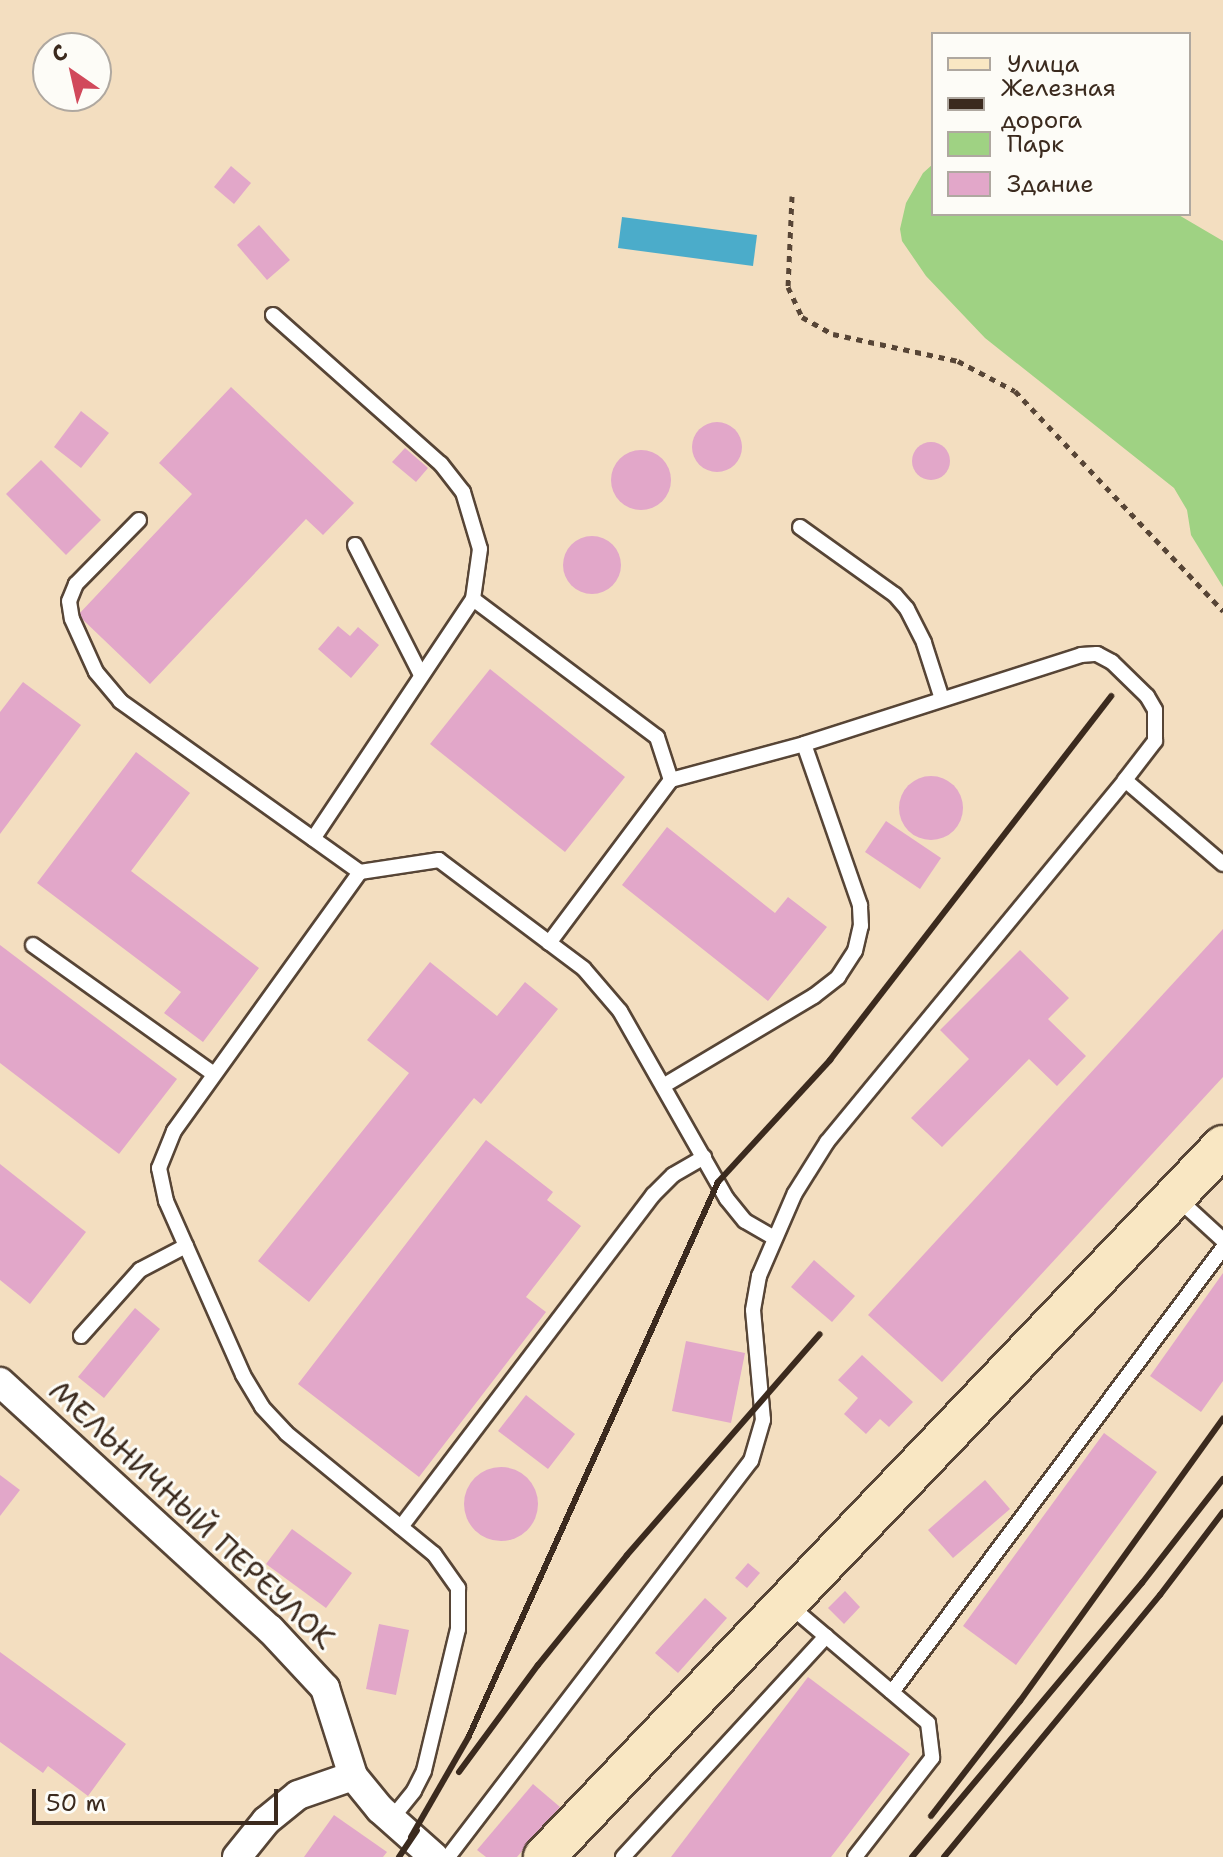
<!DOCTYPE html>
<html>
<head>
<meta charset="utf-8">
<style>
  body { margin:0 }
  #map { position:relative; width:1223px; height:1857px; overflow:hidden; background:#f3dec0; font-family:"Shantell Sans",sans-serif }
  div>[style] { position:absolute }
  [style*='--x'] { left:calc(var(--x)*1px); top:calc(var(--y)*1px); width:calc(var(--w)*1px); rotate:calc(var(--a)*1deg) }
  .green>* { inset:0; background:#9fd283 }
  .water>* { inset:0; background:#4bacca }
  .building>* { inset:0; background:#e2a7c9 }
  .round { border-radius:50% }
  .path>* { height:5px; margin-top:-2.5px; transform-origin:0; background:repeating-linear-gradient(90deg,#574536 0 6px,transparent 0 12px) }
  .roads { filter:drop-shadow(2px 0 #574536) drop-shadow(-2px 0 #574536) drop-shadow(0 2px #574536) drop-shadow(0 -2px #574536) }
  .lane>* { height:14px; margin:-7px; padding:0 7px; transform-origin:7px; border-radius:7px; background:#fff }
  .street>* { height:28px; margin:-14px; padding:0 14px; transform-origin:14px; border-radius:14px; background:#fff }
  .secondary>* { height:40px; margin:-20px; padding:0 20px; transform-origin:20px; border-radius:20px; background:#f9e7c3 }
  .rail>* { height:6px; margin:-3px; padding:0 3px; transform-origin:3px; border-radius:3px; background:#3b2a1e }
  span { translate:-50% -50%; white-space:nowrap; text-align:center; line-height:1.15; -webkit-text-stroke:6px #fdfcf7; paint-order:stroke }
  .street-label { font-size:30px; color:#3b2a1e }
  .legend { position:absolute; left:931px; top:32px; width:260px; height:184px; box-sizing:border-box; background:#fdfcf7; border:2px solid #afa8a0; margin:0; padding:10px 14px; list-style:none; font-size:24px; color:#3b2a1e }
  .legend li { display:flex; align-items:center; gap:16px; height:40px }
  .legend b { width:40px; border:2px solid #afa8a0 }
  .north { position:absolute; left:32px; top:32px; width:80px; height:80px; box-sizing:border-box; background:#fdfcf7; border:2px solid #afa8a0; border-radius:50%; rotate:326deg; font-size:22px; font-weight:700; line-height:32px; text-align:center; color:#3b2a1e }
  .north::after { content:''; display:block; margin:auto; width:28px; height:36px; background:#d1495b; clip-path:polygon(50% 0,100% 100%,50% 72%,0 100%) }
  .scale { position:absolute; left:32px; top:1789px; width:246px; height:36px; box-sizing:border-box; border:4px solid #3b2a1e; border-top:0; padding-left:10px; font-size:24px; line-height:28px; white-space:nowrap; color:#3b2a1e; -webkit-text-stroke:6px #fdfcf7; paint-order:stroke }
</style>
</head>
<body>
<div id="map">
  <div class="green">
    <div style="clip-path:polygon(933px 164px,933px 214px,1177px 214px,1223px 241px,1223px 587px,1191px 535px,1187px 510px,1174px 488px,985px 338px,926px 276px,902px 241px,900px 229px,906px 203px,923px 173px)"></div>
  </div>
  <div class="water">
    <div style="clip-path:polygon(622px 217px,757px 235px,753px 266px,618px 248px)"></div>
  </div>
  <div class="building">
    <div style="clip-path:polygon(231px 166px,251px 183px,234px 204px,214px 187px)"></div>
    <div style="clip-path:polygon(259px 225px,290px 260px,267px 280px,237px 245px)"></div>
    <div style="clip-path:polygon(231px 387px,354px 503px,323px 535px,306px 519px,150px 684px,78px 615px,192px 494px,159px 463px)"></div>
    <div style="clip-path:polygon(81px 411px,109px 433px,81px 468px,54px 447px)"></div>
    <div class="round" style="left:692px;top:422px;width:50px;height:50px"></div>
    <div class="round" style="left:912px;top:442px;width:38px;height:38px"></div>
    <div style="clip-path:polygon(405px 448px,428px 468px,416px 482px,392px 462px)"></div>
    <div class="round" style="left:611px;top:450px;width:60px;height:60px"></div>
    <div style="clip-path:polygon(41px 460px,101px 520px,66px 555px,6px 494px)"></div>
    <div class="round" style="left:563px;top:536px;width:58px;height:58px"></div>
    <div style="clip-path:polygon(338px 626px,350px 636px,358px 627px,379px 645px,351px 678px,318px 649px)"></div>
    <div style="clip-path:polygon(490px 669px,625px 777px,565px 852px,430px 744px)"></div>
    <div style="clip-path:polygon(23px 682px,81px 725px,0 834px,0 712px)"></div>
    <div style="clip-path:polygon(136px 752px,190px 793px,131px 871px,259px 968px,203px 1042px,164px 1013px,181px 992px,37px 883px)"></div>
    <div class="round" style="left:899px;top:776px;width:64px;height:64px"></div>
    <div style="clip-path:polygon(886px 821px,941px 858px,920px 889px,865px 852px)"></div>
    <div style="clip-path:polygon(667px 827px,775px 913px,788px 897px,827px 927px,768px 1001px,622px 885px)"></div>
    <div style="clip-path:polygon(1223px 929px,1223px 1077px,942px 1382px,868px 1315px)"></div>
    <div style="clip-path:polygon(0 945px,177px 1079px,119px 1154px,0 1063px)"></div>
    <div style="clip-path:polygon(1020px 950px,1069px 998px,1048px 1019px,1086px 1056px,1057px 1086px,1029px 1059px,942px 1147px,911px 1118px,969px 1059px,940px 1030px)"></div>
    <div style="clip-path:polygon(430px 962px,497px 1016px,525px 982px,558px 1009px,481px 1104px,474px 1098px,309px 1302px,258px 1261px,409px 1073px,367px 1040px)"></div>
    <div style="clip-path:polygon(486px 1140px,553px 1192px,547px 1200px,581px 1226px,526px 1297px,546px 1312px,419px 1477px,298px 1384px)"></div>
    <div style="clip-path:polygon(0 1164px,86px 1232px,30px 1304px,0 1280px)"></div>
    <div style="clip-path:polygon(814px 1260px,855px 1296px,832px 1322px,791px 1287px)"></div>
    <div style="clip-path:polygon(1223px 1273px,1223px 1381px,1201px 1412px,1150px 1376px)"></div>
    <div style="clip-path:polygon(135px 1308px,160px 1329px,104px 1398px,78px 1377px)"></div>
    <div style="clip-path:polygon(686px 1341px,745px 1353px,731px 1423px,672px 1411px)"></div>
    <div style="clip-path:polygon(862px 1355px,913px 1402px,889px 1427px,880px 1419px,866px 1434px,844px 1414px,858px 1398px,838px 1380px)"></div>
    <div style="clip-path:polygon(526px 1395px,575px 1434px,548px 1469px,498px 1431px)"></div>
    <div style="clip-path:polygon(1104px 1433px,1157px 1472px,1016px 1665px,963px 1626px)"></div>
    <div class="round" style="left:464px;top:1467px;width:74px;height:74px"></div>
    <div style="clip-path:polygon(0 1475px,20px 1490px,0 1516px)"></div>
    <div style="clip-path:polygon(985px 1480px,1010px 1509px,953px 1558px,928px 1530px)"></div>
    <div style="clip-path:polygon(292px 1529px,352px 1573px,326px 1608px,266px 1564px)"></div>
    <div style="clip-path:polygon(748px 1563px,760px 1573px,747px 1588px,735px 1578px)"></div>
    <div style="clip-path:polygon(845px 1591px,860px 1607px,844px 1624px,828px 1608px)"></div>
    <div style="clip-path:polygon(705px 1598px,727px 1618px,678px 1673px,655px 1653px)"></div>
    <div style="clip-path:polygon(379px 1624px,409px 1630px,396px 1695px,366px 1689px)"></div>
    <div style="clip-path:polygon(0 1652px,126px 1744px,88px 1796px,48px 1766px,43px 1773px,0 1742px)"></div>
    <div style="clip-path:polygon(808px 1677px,910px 1754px,831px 1857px,671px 1857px)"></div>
    <div style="clip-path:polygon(533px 1784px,560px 1807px,517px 1857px,486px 1857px,477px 1850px)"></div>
    <div style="clip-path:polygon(334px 1815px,387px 1852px,383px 1857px,304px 1857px)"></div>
  </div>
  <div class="path">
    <div style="--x:792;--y:196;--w:91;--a:92.5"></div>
    <div style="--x:788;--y:287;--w:33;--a:65"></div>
    <div style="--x:802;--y:317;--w:35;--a:29"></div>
    <div style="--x:833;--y:334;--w:128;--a:12.2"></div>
    <div style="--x:958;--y:361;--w:64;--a:27.8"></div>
    <div style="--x:1015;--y:391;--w:303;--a:46.6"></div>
  </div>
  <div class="roads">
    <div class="lane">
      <div style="--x:273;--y:315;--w:225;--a:41.6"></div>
      <div style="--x:441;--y:464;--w:36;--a:52"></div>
      <div style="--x:463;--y:492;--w:59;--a:73.4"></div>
      <div style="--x:480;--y:549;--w:50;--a:98"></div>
      <div style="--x:473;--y:599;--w:288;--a:123.7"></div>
      <div style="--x:139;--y:520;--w:90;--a:134.5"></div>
      <div style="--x:76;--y:584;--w:18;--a:112"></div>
      <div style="--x:69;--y:601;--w:18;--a:81"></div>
      <div style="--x:72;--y:619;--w:58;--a:65.6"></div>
      <div style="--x:96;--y:672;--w:38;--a:50"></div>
      <div style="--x:120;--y:701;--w:295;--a:35.5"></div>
      <div style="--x:360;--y:872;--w:319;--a:125.7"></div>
      <div style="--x:174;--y:1131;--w:40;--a:112"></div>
      <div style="--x:159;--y:1168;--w:34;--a:78"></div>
      <div style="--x:166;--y:1201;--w:190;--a:66.1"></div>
      <div style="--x:243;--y:1375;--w:37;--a:59"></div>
      <div style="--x:262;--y:1407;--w:35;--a:47"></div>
      <div style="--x:286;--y:1433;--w:191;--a:39.3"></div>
      <div style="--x:434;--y:1554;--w:42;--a:54.8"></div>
      <div style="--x:458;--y:1588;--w:41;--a:90"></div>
      <div style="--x:458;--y:1629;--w:146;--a:103.5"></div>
      <div style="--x:424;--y:1771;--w:22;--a:117"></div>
      <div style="--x:414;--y:1791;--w:36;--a:129"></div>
      <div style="--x:800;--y:527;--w:117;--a:35.6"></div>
      <div style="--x:895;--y:595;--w:18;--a:49"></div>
      <div style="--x:907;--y:609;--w:38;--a:63"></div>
      <div style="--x:924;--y:643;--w:59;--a:72.2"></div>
      <div style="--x:355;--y:545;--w:146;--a:63.1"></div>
      <div style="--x:473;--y:599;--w:230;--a:36.9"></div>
      <div style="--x:657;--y:737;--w:45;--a:72"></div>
      <div style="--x:360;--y:872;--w:80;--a:-8.6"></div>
      <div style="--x:439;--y:860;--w:181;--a:36.9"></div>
      <div style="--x:584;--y:969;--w:55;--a:49.4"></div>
      <div style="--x:620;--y:1011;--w:216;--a:60.4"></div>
      <div style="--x:727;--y:1199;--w:28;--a:51"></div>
      <div style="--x:745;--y:1221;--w:34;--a:30"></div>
      <div style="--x:549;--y:943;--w:204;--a:-53.2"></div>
      <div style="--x:671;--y:780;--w:138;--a:-15.1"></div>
      <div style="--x:804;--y:744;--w:291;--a:-17.8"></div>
      <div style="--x:1081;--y:655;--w:16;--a:-4"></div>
      <div style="--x:1097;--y:654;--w:17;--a:28"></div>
      <div style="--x:1112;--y:662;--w:49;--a:44.2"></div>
      <div style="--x:1147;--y:696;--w:16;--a:60"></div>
      <div style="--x:1155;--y:710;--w:31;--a:90"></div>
      <div style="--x:1155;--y:741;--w:49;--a:127.6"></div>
      <div style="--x:33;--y:945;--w:222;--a:35.5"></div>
      <div style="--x:663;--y:1086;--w:176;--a:-30.8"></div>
      <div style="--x:814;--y:996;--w:31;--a:-38"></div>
      <div style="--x:838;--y:977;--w:31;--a:-57"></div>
      <div style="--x:855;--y:951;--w:26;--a:-77"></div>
      <div style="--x:861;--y:926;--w:21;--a:-93"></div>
      <div style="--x:860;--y:905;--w:170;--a:-109.2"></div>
      <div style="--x:1176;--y:1197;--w:64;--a:42.5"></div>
      <div style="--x:81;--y:1336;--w:89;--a:-48.2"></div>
      <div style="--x:140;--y:1270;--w:52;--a:-27.6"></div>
      <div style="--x:401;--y:1527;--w:417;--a:-52.8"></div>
      <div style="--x:653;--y:1195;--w:28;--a:-45"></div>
      <div style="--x:673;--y:1175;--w:36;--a:-30"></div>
      <div style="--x:789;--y:1605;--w:182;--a:40.3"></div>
      <div style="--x:928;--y:1723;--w:35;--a:83"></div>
      <div style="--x:932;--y:1758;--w:125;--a:127.9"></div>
      <div style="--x:892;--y:1692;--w:554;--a:-53.3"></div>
      <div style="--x:448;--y:1857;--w:499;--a:-52.6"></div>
      <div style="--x:751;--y:1461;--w:43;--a:-73.7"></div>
      <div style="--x:763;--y:1420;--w:110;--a:-95.2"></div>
      <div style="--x:753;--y:1310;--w:35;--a:-80"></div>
      <div style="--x:759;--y:1276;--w:90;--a:-66.6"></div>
      <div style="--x:795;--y:1193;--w:60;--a:-57.9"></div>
      <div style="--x:827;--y:1142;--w:469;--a:-50.5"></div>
      <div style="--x:1125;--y:780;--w:129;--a:40.6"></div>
      <div style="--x:623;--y:1857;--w:300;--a:-47.4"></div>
    </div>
    <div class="street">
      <div style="--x:0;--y:1382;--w:366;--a:42.5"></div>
      <div style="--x:270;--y:1629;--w:81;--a:47"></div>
      <div style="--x:325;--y:1688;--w:92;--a:72.3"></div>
      <div style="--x:353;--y:1776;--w:43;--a:50.7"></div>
      <div style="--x:380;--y:1809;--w:72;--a:41.6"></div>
      <div style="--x:237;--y:1857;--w:46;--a:-51.1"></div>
      <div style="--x:266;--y:1821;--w:41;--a:-39.1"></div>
      <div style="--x:298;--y:1795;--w:58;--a:-19.1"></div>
    </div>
    <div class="secondary">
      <div style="--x:544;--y:1857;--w:983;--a:-46.32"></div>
    </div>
  </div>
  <div class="rail">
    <div style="--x:459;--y:1772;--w:133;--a:-53.6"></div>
    <div style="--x:538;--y:1665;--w:141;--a:-51"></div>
    <div style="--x:627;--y:1555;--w:293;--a:-48.9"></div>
    <div style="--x:931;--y:1816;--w:145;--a:-52.3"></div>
    <div style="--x:1020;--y:1701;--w:348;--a:-54.3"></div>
    <div style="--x:411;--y:1837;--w:116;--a:-60.1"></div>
    <div style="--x:469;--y:1736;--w:607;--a:-65.8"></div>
    <div style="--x:718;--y:1182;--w:166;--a:-47.4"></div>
    <div style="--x:830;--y:1060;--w:460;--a:-52.3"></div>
    <div style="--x:399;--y:1857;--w:32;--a:-56"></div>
    <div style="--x:912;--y:1857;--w:358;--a:-50"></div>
    <div style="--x:1142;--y:1583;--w:132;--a:-52.1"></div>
    <div style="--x:944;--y:1857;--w:340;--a:-50.5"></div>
    <div style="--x:1160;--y:1595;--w:104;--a:-52.8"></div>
  </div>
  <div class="street-label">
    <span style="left:192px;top:1515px;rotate:43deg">МЕЛЬНИЧНЫЙ ПЕРЕУЛОК</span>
  </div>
  <ul class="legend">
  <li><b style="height:10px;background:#f9e7c3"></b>Улица</li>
  <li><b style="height:10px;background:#3b2a1e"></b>Железная дорога</li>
  <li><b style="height:22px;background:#9fd283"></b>Парк</li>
  <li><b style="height:22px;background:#e2a7c9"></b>Здание</li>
  </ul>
  <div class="north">С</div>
  <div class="scale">50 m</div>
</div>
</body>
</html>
